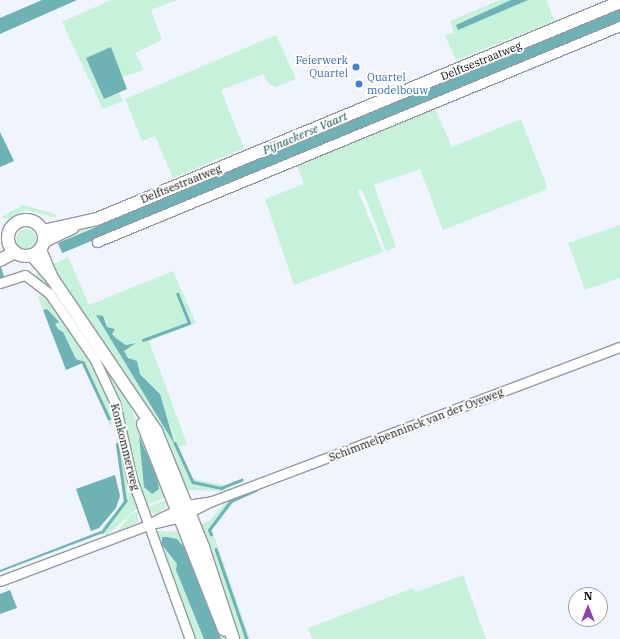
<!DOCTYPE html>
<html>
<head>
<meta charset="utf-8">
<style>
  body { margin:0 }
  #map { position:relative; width:620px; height:639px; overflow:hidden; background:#f0f4fc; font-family:"IBM Plex Serif",serif }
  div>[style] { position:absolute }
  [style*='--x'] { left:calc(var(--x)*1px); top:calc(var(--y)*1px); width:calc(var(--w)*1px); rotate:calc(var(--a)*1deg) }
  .green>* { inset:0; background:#c6f2dc }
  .round { border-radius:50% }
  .water>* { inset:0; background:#6fb2b6 }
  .pier>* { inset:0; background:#f0f4fc }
  .stream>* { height:2.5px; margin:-1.25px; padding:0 1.25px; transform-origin:1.25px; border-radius:1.25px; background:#6fb2b6 }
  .roads { filter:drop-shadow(1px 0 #94999f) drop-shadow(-1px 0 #94999f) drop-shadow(0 1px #94999f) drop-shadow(0 -1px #94999f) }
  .street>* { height:9px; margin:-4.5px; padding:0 4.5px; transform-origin:4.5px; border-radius:4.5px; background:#fff }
  .secondary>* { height:12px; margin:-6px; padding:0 6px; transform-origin:6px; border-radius:6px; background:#fff }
  .secondary>.ring { margin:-6px; padding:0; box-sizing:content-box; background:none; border:12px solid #fff; border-radius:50% }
  .dots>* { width:11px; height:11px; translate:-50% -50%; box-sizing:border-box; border:2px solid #fff; border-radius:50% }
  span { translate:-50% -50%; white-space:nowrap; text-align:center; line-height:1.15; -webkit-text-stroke:4px #fff; paint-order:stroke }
  .shop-label { font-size:11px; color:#366cbe }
  .right { translate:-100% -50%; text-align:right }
  .left { translate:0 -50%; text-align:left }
  .street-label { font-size:11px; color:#0a0b0e }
  .water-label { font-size:12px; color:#155054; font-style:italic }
  .north { position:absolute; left:568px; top:587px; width:40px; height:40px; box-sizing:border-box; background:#fff; border:1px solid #9d9d9f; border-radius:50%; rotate:0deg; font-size:11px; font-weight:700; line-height:16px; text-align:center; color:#0a0b0e }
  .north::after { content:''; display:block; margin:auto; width:14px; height:18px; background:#8f41b2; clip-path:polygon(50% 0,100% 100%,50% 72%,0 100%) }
</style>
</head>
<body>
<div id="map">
  <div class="green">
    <div style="clip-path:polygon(111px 0,177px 0,151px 10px,162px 40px,135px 53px,144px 70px,122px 77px,111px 47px,104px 99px,119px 93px,123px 101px,103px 109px,62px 22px)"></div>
    <div style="clip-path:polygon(500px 0,546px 0,555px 21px,456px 60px,445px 36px,454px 32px,450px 21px)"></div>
    <div style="clip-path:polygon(620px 6px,620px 9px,58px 242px,57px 239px)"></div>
    <div style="clip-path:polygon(276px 35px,296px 79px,276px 87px,269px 84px,263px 74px,221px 90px,244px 148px,173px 178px,155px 136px,142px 141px,125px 99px)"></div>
    <div style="clip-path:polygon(434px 107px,452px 147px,521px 119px,547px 186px,545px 190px,443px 230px,420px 169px,374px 185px,396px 247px,386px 251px,362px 189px,358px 191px,383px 252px,294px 285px,265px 199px,304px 184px,297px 166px)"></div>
    <div style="clip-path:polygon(23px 205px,55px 214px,57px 218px,26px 210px,6px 219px,1px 217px)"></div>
    <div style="clip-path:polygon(620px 225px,620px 278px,585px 290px,568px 243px)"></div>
    <div class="round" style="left:16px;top:229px;width:20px;height:20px"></div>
    <div style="clip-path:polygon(evenodd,68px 257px,89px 305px,173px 271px,196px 323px,149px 341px,187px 444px,179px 447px,192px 479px,224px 485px,227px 491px,185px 490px,52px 265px,68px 257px,96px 316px,106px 320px,107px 327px,115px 329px,112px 334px,117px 339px,126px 345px,136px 342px,124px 351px,141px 374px,159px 392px,176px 444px,96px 316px)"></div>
    <div style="clip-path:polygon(41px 272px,125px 394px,169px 496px,144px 506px,116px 396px,33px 276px)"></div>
    <div style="clip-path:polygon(44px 293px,90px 360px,113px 404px,114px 418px,110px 427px,96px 388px,82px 363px,85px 362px,76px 359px,63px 332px,58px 329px,55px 324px,58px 322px,43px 310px,38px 297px)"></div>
    <div style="clip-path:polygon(116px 439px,121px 442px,137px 508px,106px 536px,103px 527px,122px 505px,123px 497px)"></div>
    <div style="clip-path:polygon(230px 497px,234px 502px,212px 530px,250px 639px,238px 639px,198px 526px,209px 521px)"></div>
    <div style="clip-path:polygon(169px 499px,164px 509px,155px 515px,145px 508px)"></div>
    <div style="clip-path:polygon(138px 511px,138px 522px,117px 532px,130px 515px)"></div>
    <div style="clip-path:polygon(154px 531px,181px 532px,226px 639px,221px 639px,184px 547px,179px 540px,162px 537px,164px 549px,177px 564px,204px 639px,193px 639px)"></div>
    <div style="clip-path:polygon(463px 575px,486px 639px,312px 639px,308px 628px,413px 588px,416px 592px)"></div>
  </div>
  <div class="water">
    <div style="clip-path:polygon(42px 0,77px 0,0 34px,0 18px)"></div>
    <div style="clip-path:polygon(511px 0,528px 0,458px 30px,456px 25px)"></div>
    <div style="clip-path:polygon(620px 9px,620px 21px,0 279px,0 267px)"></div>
    <div style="clip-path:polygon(111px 47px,127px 89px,104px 99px,86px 58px)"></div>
    <div style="clip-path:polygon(0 132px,14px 161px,0 167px)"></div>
    <div style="clip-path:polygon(47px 309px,59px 322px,55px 324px,58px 329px,63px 332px,76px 359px,85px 362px,66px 370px,43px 310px)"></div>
    <div style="clip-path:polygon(96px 315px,103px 316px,107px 327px,115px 329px,112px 334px,117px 339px,126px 345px,136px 343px,124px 351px,128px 358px,137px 361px,140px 374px,160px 394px,175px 445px)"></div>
    <div style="clip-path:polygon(139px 436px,157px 478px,159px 489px,152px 494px,144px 487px)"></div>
    <div style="clip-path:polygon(115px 475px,120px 496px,116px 508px,99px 528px,91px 531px,76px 489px)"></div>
    <div style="clip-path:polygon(101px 531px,103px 533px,0 572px,0 570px)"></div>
    <div style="clip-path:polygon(167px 537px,177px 539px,184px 547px,221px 639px,204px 639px,176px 570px,177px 564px,162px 545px,162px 537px)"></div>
    <div style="clip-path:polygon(10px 590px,17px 608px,0 614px,0 594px)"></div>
  </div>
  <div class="pier">
    <div style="clip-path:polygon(57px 241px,63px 255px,5px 279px,0 264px)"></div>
  </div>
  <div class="stream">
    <div style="--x:143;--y:340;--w:49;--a:-20.3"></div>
    <div style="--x:189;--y:323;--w:31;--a:-112"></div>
    <div style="--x:83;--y:362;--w:62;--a:65.1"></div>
    <div style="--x:175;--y:443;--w:43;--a:65.2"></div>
    <div style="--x:193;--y:482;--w:29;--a:12"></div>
    <div style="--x:221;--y:488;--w:22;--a:-22"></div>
    <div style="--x:102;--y:532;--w:39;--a:-53"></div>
    <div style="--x:125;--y:501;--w:57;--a:-98.1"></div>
    <div style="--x:211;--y:535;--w:5;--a:-112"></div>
    <div style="--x:209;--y:530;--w:36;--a:-53"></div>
    <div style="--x:231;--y:501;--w:27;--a:-24"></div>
    <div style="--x:216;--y:549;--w:95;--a:71"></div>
  </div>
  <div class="roads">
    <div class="street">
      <div style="--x:97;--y:242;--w:566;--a:-22.44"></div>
      <div style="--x:0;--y:283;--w:26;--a:-18"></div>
      <div style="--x:25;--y:275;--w:30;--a:37"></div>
      <div style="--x:49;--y:293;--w:81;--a:55.5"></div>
      <div style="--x:95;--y:360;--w:47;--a:65.1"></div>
      <div style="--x:115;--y:403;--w:78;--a:77.4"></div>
      <div style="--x:132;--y:479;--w:170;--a:70.1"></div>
      <div style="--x:150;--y:523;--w:41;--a:-25.9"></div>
      <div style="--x:187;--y:505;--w:25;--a:-9"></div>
      <div style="--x:0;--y:581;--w:158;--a:-20.7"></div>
      <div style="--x:148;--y:525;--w:33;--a:-14"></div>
      <div style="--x:180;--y:517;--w:36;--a:-27"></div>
      <div style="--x:212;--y:501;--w:436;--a:-20.7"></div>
    </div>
    <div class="secondary">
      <div class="ring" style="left:8px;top:220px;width:24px;height:24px"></div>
      <div style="--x:43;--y:231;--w:55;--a:-12.5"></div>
      <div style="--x:97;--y:219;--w:566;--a:-22.53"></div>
      <div style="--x:44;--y:241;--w:31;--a:-25"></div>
      <div style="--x:40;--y:250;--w:30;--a:67"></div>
      <div style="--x:32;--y:255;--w:30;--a:49"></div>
      <div style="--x:52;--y:278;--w:185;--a:55.8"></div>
      <div style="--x:156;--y:431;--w:125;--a:67.9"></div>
      <div style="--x:203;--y:547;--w:97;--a:71.9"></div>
      <div style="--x:0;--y:260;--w:17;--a:-28"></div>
      <div style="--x:143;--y:424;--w:221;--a:68.5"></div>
    </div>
  </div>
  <div class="dots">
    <div style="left:356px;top:67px;background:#3f7fe0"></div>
    <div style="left:359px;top:84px;background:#3f7fe0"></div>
  </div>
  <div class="shop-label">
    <span class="right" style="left:348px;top:67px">Feierwerk<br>Quartel</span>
    <span class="left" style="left:367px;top:84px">Quartel<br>modelbouw</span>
  </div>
  <div class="street-label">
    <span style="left:481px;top:61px;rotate:-22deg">Delftsestraatweg</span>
    <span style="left:181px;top:184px;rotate:-22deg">Delftsestraatweg</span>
    <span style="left:416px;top:425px;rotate:-21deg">Schimmelpenninck van der Oyeweg</span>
    <span style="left:125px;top:447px;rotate:76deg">Komkommerweg</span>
  </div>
  <div class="water-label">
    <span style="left:305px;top:133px;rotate:-23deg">Pijnackerse Vaart</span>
  </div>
  <div class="north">N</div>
</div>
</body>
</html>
